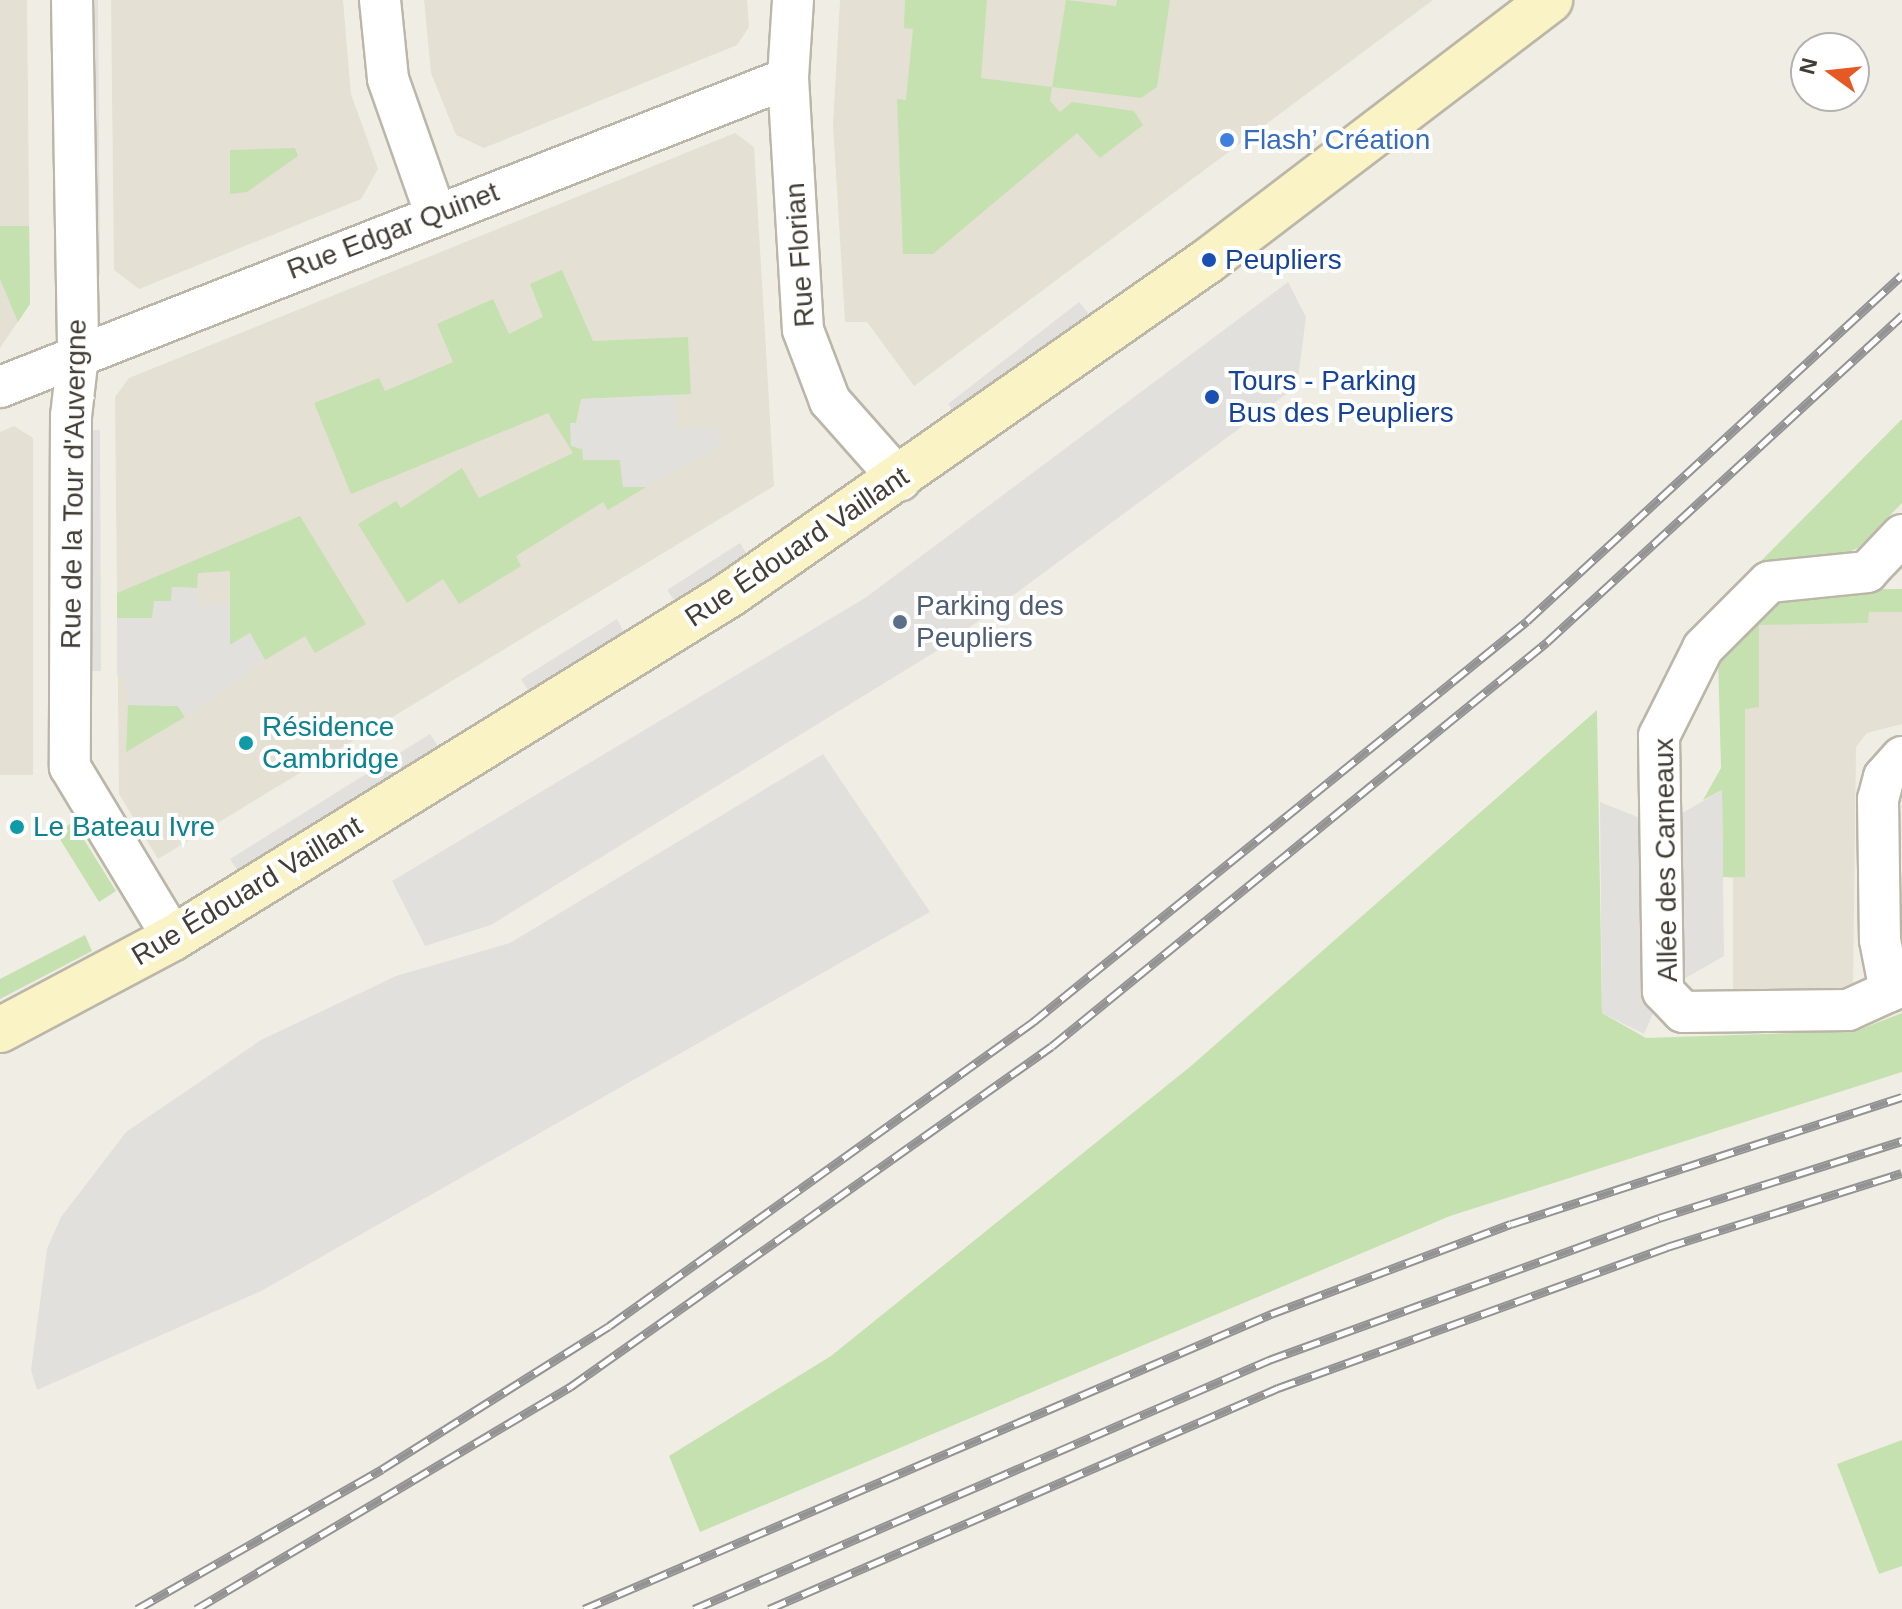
<!DOCTYPE html>
<html>
<head>
<meta charset="utf-8">
<style>
  body { margin:0 }
  #map { position:relative; width:1902px; height:1609px; overflow:hidden; background:#f0eee4; font-family:Arial,sans-serif }
  div>[style] { position:absolute }
  [style*='--x'] { left:calc(var(--x)*1px); top:calc(var(--y)*1px); width:calc(var(--w)*1px); rotate:calc(var(--a)*1deg) }
  .residential>* { inset:0; background:#e4e0d3 }
  .green>* { inset:0; background:#c5e1b0 }
  .parking>* { inset:0; background:#e1e0dc }
  .roads { filter:drop-shadow(2px 0 #bbb6a8) drop-shadow(-2px 0 #bbb6a8) drop-shadow(0 2px #bbb6a8) drop-shadow(0 -2px #bbb6a8) }
  .minor>* { height:40px; margin:-20px; padding:0 20px; transform-origin:20px; border-radius:20px; background:#fff }
  .secondary>* { height:44px; margin:-22px; padding:0 22px; transform-origin:22px; border-radius:22px; background:#f9f3c5 }
  .rail>* { height:9px; margin-top:-4.5px; transform-origin:0; background:repeating-linear-gradient(90deg,#fff 0 18px,#939393 0 36px); box-sizing:border-box; border-block:2px solid #939393 }
  .dots>* { width:22px; height:22px; translate:-50% -50%; box-sizing:border-box; border:4px solid #fff; border-radius:50% }
  span { translate:-50% -50%; white-space:nowrap; text-align:center; line-height:1.15; -webkit-text-stroke:8px #fff; paint-order:stroke }
  .shop-label { font-size:28px; color:#366cbe }
  .left { translate:0 -50%; text-align:left }
  .street-label { font-size:28px; color:#423e35 }
  .transit-label { font-size:28px; color:#164399 }
  .service-label { font-size:28px; color:#4e5e75 }
  .culture-label { font-size:28px; color:#0d838f }
  .north { position:absolute; left:1790px; top:32px; width:80px; height:80px; box-sizing:border-box; background:#fff; border:2px solid #b3b2ae; border-radius:50%; rotate:285deg; font-size:22px; font-weight:700; line-height:32px; text-align:center; color:#423e35 }
  .north::after { content:''; display:block; margin:auto; width:28px; height:36px; background:#e65925; clip-path:polygon(50% 0,100% 100%,50% 72%,0 100%) }
</style>
</head>
<body>
<div id="map">
  <div class="residential">
    <div style="clip-path:polygon(0 0,27px 0,30px 304px,0 348px)"></div>
    <div style="clip-path:polygon(111px 0,343px 0,351px 94px,378px 169px,361px 199px,139px 289px,114px 270px)"></div>
    <div style="clip-path:polygon(424px 0,747px 0,749px 27px,737px 45px,484px 148px,456px 135px,431px 73px)"></div>
    <div style="clip-path:polygon(840px 0,1433px 0,914px 386px,867px 322px,845px 322px,833px 125px)"></div>
    <div style="clip-path:polygon(735px 133px,754px 147px,774px 486px,158px 859px,119px 794px,115px 397px,129px 378px)"></div>
    <div style="clip-path:polygon(14px 426px,33px 438px,33px 775px,0 775px,0 432px)"></div>
    <div style="clip-path:polygon(1902px 589px,1902px 724px,1867px 733px,1856px 747px,1853px 988px,1733px 992px,1733px 878px,1723px 877px,1722px 644px,1777px 592px)"></div>
  </div>
  <div class="green">
    <div style="clip-path:polygon(905px 0,987px 0,981px 78px,1052px 87px,1066px 0,1116px 6px,1117px 0,1170px 0,1157px 87px,1141px 98px,1052px 87px,1050px 101px,1060px 112px,1072px 102px,1134px 111px,1143px 125px,1100px 158px,1077px 133px,933px 254px,903px 254px,897px 99px,906px 100px,913px 29px,904px 28px)"></div>
    <div style="clip-path:polygon(295px 148px,298px 156px,247px 192px,230px 194px,230px 150px)"></div>
    <div style="clip-path:polygon(0 226px,29px 226px,30px 304px,18px 322px,0 279px)"></div>
    <div style="clip-path:polygon(562px 270px,593px 341px,688px 337px,691px 394px,581px 399px,571px 446px,620px 460px,623px 487px,646px 487px,608px 510px,603px 502px,516px 556px,521px 566px,459px 604px,443px 579px,407px 603px,358px 524px,396px 501px,401px 508px,462px 468px,479px 498px,573px 453px,548px 413px,351px 494px,314px 403px,379px 378px,385px 391px,453px 362px,437px 324px,493px 299px,509px 334px,543px 317px,530px 284px)"></div>
    <div style="clip-path:polygon(1902px 419px,1902px 503px,1858px 548px,1827px 561px,1759px 563px)"></div>
    <div style="clip-path:polygon(300px 516px,366px 624px,315px 653px,305px 636px,265px 660px,250px 633px,230px 645px,230px 571px,198px 573px,197px 588px,173px 587px,171px 602px,152px 618px,117px 618px,117px 593px)"></div>
    <div style="clip-path:polygon(1902px 589px,1902px 612px,1869px 612px,1868px 623px,1759px 625px,1759px 707px,1745px 709px,1745px 877px,1723px 877px,1722px 790px,1703px 800px,1721px 768px,1718px 658px,1789px 590px)"></div>
    <div style="clip-path:polygon(128px 705px,178px 706px,185px 717px,126px 752px)"></div>
    <div style="clip-path:polygon(1597px 710px,1602px 1013px,1646px 1038px,1856px 1031px,1902px 1013px,1902px 1072px,1450px 1216px,700px 1532px,669px 1456px,831px 1356px,1191px 1066px)"></div>
    <div style="clip-path:polygon(73px 822px,116px 891px,99px 902px,56px 833px)"></div>
    <div style="clip-path:polygon(85px 935px,92px 951px,0 999px,0 979px)"></div>
    <div style="clip-path:polygon(1902px 1440px,1902px 1566px,1879px 1574px,1837px 1464px)"></div>
  </div>
  <div class="parking">
    <div style="clip-path:polygon(82px 0,98px 0,100px 275px,83px 275px)"></div>
    <div style="clip-path:polygon(1288px 282px,1306px 317px,1297px 386px,943px 647px,491px 925px,425px 946px,392px 881px,865px 598px)"></div>
    <div style="clip-path:polygon(1079px 302px,1090px 315px,959px 418px,948px 404px)"></div>
    <div style="clip-path:polygon(674px 395px,676px 430px,715px 428px,723px 444px,646px 487px,623px 487px,620px 460px,583px 460px,582px 446px,571px 446px,570px 423px,581px 423px,581px 399px)"></div>
    <div style="clip-path:polygon(84px 430px,100px 430px,101px 671px,85px 671px)"></div>
    <div style="clip-path:polygon(740px 543px,748px 556px,676px 603px,667px 590px)"></div>
    <div style="clip-path:polygon(172px 587px,197px 588px,198px 606px,230px 605px,230px 645px,250px 633px,265px 660px,185px 717px,178px 706px,128px 705px,127px 676px,117px 675px,117px 618px,152px 618px,154px 601px,171px 601px)"></div>
    <div style="clip-path:polygon(617px 619px,626px 636px,531px 695px,521px 679px)"></div>
    <div style="clip-path:polygon(430px 734px,438px 746px,238px 871px,230px 859px)"></div>
    <div style="clip-path:polygon(823px 754px,930px 912px,261px 1291px,37px 1390px,31px 1370px,47px 1249px,61px 1217px,126px 1132px,261px 1040px,396px 976px,510px 943px)"></div>
    <div style="clip-path:polygon(1722px 790px,1724px 956px,1663px 991px,1644px 1034px,1602px 1013px,1600px 802px,1640px 818px,1682px 813px)"></div>
  </div>
  <div class="roads">
    <div class="minor">
      <div style="--x:72;--y:0;--w:355;--a:89"></div>
      <div style="--x:78;--y:355;--w:61;--a:96.5"></div>
      <div style="--x:71;--y:416;--w:351;--a:90.2"></div>
      <div style="--x:70;--y:767;--w:200;--a:58.9"></div>
      <div style="--x:380;--y:0;--w:79;--a:84.2"></div>
      <div style="--x:388;--y:79;--w:144;--a:70.6"></div>
      <div style="--x:793;--y:0;--w:78;--a:93.7"></div>
      <div style="--x:788;--y:78;--w:252;--a:86.6"></div>
      <div style="--x:803;--y:330;--w:76;--a:69.2"></div>
      <div style="--x:830;--y:401;--w:106;--a:48.5"></div>
      <div style="--x:0;--y:387;--w:846;--a:-21.41"></div>
      <div style="--x:1902;--y:757;--w:27;--a:132"></div>
      <div style="--x:1884;--y:777;--w:23;--a:105"></div>
      <div style="--x:1878;--y:799;--w:141;--a:89.2"></div>
      <div style="--x:1880;--y:940;--w:52;--a:78.9"></div>
      <div style="--x:1890;--y:991;--w:13;--a:-23"></div>
      <div style="--x:1890;--y:991;--w:46;--a:155.7"></div>
      <div style="--x:1848;--y:1010;--w:165;--a:179.3"></div>
      <div style="--x:1683;--y:1012;--w:29;--a:-134"></div>
      <div style="--x:1663;--y:991;--w:255;--a:-90.9"></div>
      <div style="--x:1659;--y:736;--w:98;--a:-63.4"></div>
      <div style="--x:1703;--y:648;--w:93;--a:-45"></div>
      <div style="--x:1769;--y:582;--w:99;--a:-5.8"></div>
      <div style="--x:1867;--y:572;--w:51;--a:-46.6"></div>
    </div>
    <div class="secondary">
      <div style="--x:0;--y:1030;--w:196;--a:-28"></div>
      <div style="--x:173;--y:938;--w:653;--a:-31.67"></div>
      <div style="--x:729;--y:595;--w:585;--a:-34.91"></div>
      <div style="--x:1209;--y:260;--w:429;--a:-37.3"></div>
    </div>
  </div>
  <div class="rail">
    <div style="--x:137;--y:1609;--w:282;--a:-29.7"></div>
    <div style="--x:382;--y:1469;--w:268;--a:-32.2"></div>
    <div style="--x:609;--y:1326;--w:522;--a:-35.64"></div>
    <div style="--x:1033;--y:1022;--w:636;--a:-39.07"></div>
    <div style="--x:1527;--y:621;--w:510;--a:-42.7"></div>
    <div style="--x:196;--y:1609;--w:435;--a:-30.7"></div>
    <div style="--x:570;--y:1387;--w:590;--a:-35.28"></div>
    <div style="--x:1052;--y:1046;--w:639;--a:-39.22"></div>
    <div style="--x:1547;--y:642;--w:483;--a:-42.6"></div>
    <div style="--x:584;--y:1609;--w:748;--a:-23.24"></div>
    <div style="--x:1271;--y:1314;--w:256;--a:-20.6"></div>
    <div style="--x:1511;--y:1224;--w:411;--a:-18"></div>
    <div style="--x:694;--y:1609;--w:627;--a:-23.41"></div>
    <div style="--x:1269;--y:1360;--w:415;--a:-20"></div>
    <div style="--x:1659;--y:1218;--w:255;--a:-17.6"></div>
    <div style="--x:769;--y:1609;--w:555;--a:-23.47"></div>
    <div style="--x:1278;--y:1388;--w:414;--a:-19.9"></div>
    <div style="--x:1667;--y:1247;--w:246;--a:-17.5"></div>
  </div>
  <div class="dots">
    <div style="left:1227px;top:140px;background:#3f7fe0"></div>
    <div style="left:1209px;top:260px;background:#1a4fb4"></div>
    <div style="left:1212px;top:397px;background:#1a4fb4"></div>
    <div style="left:900px;top:622px;background:#5c6f8a"></div>
    <div style="left:246px;top:743px;background:#0f9aa8"></div>
    <div style="left:17px;top:827px;background:#0f9aa8"></div>
  </div>
  <div class="shop-label">
    <span class="left" style="left:1243px;top:140px">Flash’ Création</span>
  </div>
  <div class="street-label">
    <span style="left:393px;top:231px;rotate:-21deg">Rue Edgar Quinet</span>
    <span style="left:800px;top:255px;rotate:-94deg">Rue Florian</span>
    <span style="left:74px;top:484px;rotate:-89deg">Rue de la Tour d'Auvergne</span>
    <span style="left:797px;top:547px;rotate:-34deg">Rue Édouard Vaillant</span>
    <span style="left:1666px;top:860px;rotate:-91deg">Allée des Carneaux</span>
    <span style="left:247px;top:891px;rotate:-31deg">Rue Édouard Vaillant</span>
  </div>
  <div class="transit-label">
    <span class="left" style="left:1225px;top:260px">Peupliers</span>
    <span class="left" style="left:1228px;top:397px">Tours - Parking<br>Bus des Peupliers</span>
  </div>
  <div class="service-label">
    <span class="left" style="left:916px;top:622px">Parking des<br>Peupliers</span>
  </div>
  <div class="culture-label">
    <span class="left" style="left:262px;top:743px">Résidence<br>Cambridge</span>
    <span class="left" style="left:33px;top:827px">Le Bateau Ivre</span>
  </div>
  <div class="north">N</div>
</div>
</body>
</html>
